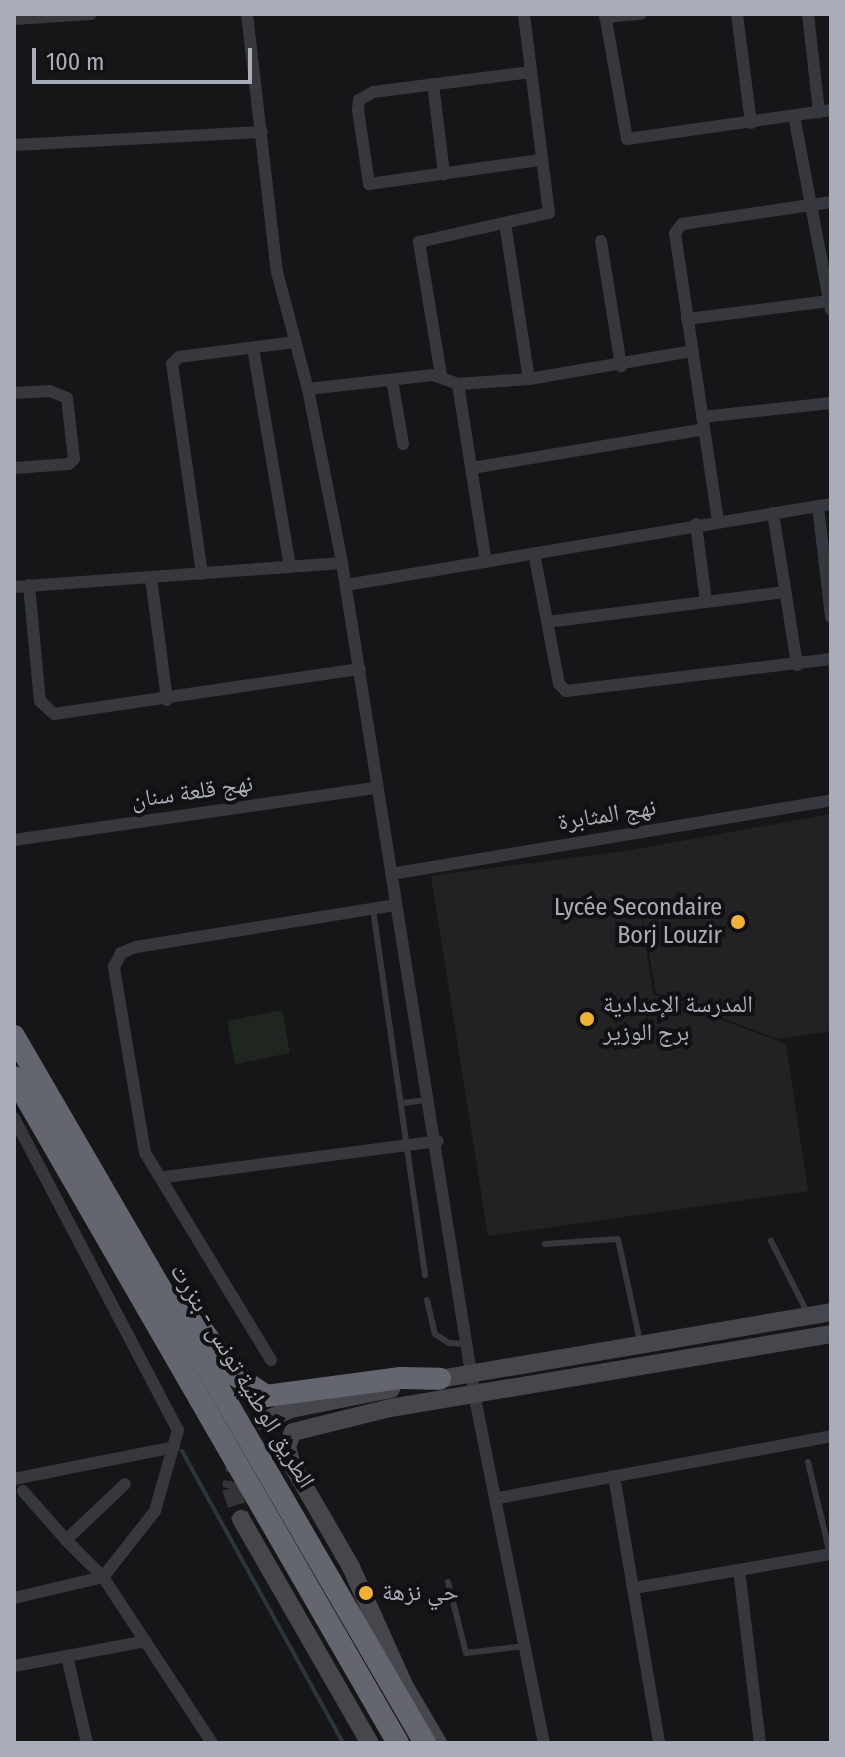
<!DOCTYPE html>
<html>
<head>
<meta charset="utf-8">
<style>
  body { margin:0 }
  #map { position:relative; width:845px; height:1757px; overflow:hidden; background:#161618; font-family:"Fira Sans Condensed","Noto Naskh Arabic",sans-serif }
  div>[style] { position:absolute }
  [style*='--x'] { left:calc(var(--x)*1px); top:calc(var(--y)*1px); width:calc(var(--w)*1px); rotate:calc(var(--a)*1deg) }
  .built>* { inset:0; background:#222225 }
  .green>* { inset:0; background:#1e261f }
  .stream>* { height:4px; margin:-2px; padding:0 2px; transform-origin:2px; border-radius:2px; background:#2c353c }
  .secondary-tunnel>* { height:18px; margin-top:-9px; transform-origin:0; background:repeating-linear-gradient(90deg,#333438 0 18px,transparent 0 27px) }
  .lane>* { height:6px; margin:-3px; padding:0 3px; transform-origin:3px; border-radius:3px; background:#37383d }
  .street>* { height:12px; margin:-6px; padding:0 6px; transform-origin:6px; border-radius:6px; background:#37383d }
  .secondary>* { height:18px; margin:-9px; padding:0 9px; transform-origin:9px; border-radius:9px; background:#45474d }
  .highway>* { height:22px; margin:-11px; padding:0 11px; transform-origin:11px; border-radius:11px; background:#63666e }
  .dots>* { width:22px; height:22px; translate:-50% -50%; box-sizing:border-box; border:4px solid #111113; border-radius:50% }
  span { translate:-50% -50%; white-space:nowrap; text-align:center; line-height:1.15; -webkit-text-stroke:8px #111113; paint-order:stroke }
  .street-label { font-size:24px; color:#a8adb8 }
  .poi-label { font-size:24px; color:#a8adb8 }
  .right { translate:-100% -50%; text-align:right }
  .left { translate:0 -50%; text-align:left }
  .frame { position:absolute; inset:0; border:16px solid #a8adb8; pointer-events:none }
  .scale { position:absolute; left:32px; top:48px; width:220px; height:36px; box-sizing:border-box; border:4px solid #a8adb8; border-top:0; padding-left:10px; font-size:24px; line-height:28px; white-space:nowrap; color:#a8adb8; -webkit-text-stroke:6px #111113; paint-order:stroke }
</style>
</head>
<body>
<div id="map">
  <div class="built">
    <div style="clip-path:polygon(831px 814px,831px 1031px,778px 1039px,656px 993px,636px 879px,653px 994px,786px 1044px,808px 1191px,488px 1236px,431px 876px,632px 850px)"></div>
  </div>
  <div class="green">
    <div style="clip-path:polygon(282px 1010px,290px 1053px,235px 1064px,227px 1021px)"></div>
  </div>
  <div class="stream">
    <div style="--x:182;--y:1451;--w:333;--a:61.1"></div>
  </div>
  <div class="secondary-tunnel">
    <div style="--x:237;--y:1455;--w:34;--a:100"></div>
    <div style="--x:231;--y:1488;--w:33;--a:72"></div>
  </div>
  <div class="lane">
    <div style="--x:373;--y:909;--w:370;--a:81.9"></div>
    <div style="--x:403;--y:1103;--w:24;--a:-7"></div>
    <div style="--x:771;--y:1241;--w:80;--a:63.1"></div>
    <div style="--x:545;--y:1244;--w:73;--a:-3.9"></div>
    <div style="--x:618;--y:1239;--w:105;--a:77.9"></div>
    <div style="--x:427;--y:1300;--w:35;--a:77"></div>
    <div style="--x:435;--y:1334;--w:17;--a:33"></div>
    <div style="--x:449;--y:1343;--w:18;--a:3"></div>
    <div style="--x:808;--y:1462;--w:95;--a:76.6"></div>
    <div style="--x:448;--y:1582;--w:73;--a:75.8"></div>
    <div style="--x:466;--y:1653;--w:60;--a:-6.7"></div>
  </div>
  <div class="street">
    <div style="--x:247;--y:14;--w:260;--a:83.4"></div>
    <div style="--x:277;--y:272;--w:121;--a:75.2"></div>
    <div style="--x:308;--y:389;--w:177;--a:78.9"></div>
    <div style="--x:342;--y:563;--w:840;--a:80.96"></div>
    <div style="--x:474;--y:1393;--w:357;--a:78.7"></div>
    <div style="--x:605;--y:14;--w:127;--a:80"></div>
    <div style="--x:627;--y:139;--w:206;--a:-8.1"></div>
    <div style="--x:737;--y:14;--w:110;--a:82.7"></div>
    <div style="--x:808;--y:14;--w:99;--a:83.6"></div>
    <div style="--x:605;--y:17;--w:36;--a:-5"></div>
    <div style="--x:14;--y:19;--w:77;--a:-3.7"></div>
    <div style="--x:531;--y:72;--w:159;--a:172.8"></div>
    <div style="--x:373;--y:92;--w:16;--a:150"></div>
    <div style="--x:359;--y:100;--w:10;--a:96"></div>
    <div style="--x:358;--y:110;--w:75;--a:81.5"></div>
    <div style="--x:369;--y:184;--w:173;--a:-8"></div>
    <div style="--x:433;--y:84;--w:91;--a:83"></div>
    <div style="--x:794;--y:116;--w:197;--a:79.2"></div>
    <div style="--x:14;--y:145;--w:248;--a:-3"></div>
    <div style="--x:505;--y:223;--w:158;--a:81.3"></div>
    <div style="--x:601;--y:241;--w:127;--a:80.9"></div>
    <div style="--x:687;--y:319;--w:143;--a:-7.2"></div>
    <div style="--x:253;--y:348;--w:222;--a:80.4"></div>
    <div style="--x:441;--y:375;--w:135;--a:-99.4"></div>
    <div style="--x:419;--y:242;--w:133;--a:-12.6"></div>
    <div style="--x:549;--y:213;--w:201;--a:-97.2"></div>
    <div style="--x:392;--y:380;--w:65;--a:80.2"></div>
    <div style="--x:458;--y:384;--w:180;--a:81.1"></div>
    <div style="--x:308;--y:389;--w:126;--a:-6.4"></div>
    <div style="--x:433;--y:375;--w:27;--a:20"></div>
    <div style="--x:458;--y:384;--w:71;--a:-4"></div>
    <div style="--x:529;--y:379;--w:165;--a:-9.7"></div>
    <div style="--x:14;--y:393;--w:36;--a:-3"></div>
    <div style="--x:50;--y:391;--w:18;--a:22"></div>
    <div style="--x:67;--y:398;--w:61;--a:83.5"></div>
    <div style="--x:74;--y:459;--w:7;--a:135"></div>
    <div style="--x:69;--y:464;--w:55;--a:175.8"></div>
    <div style="--x:702;--y:417;--w:130;--a:-6.2"></div>
    <div style="--x:472;--y:468;--w:235;--a:-9.5"></div>
    <div style="--x:818;--y:506;--w:112;--a:83.3"></div>
    <div style="--x:773;--y:513;--w:154;--a:81"></div>
    <div style="--x:718;--y:521;--w:291;--a:-98.5"></div>
    <div style="--x:675;--y:233;--w:11;--a:-52"></div>
    <div style="--x:682;--y:224;--w:151;--a:-8.4"></div>
    <div style="--x:696;--y:524;--w:79;--a:82.7"></div>
    <div style="--x:534;--y:553;--w:133;--a:79.2"></div>
    <div style="--x:559;--y:684;--w:10;--a:45"></div>
    <div style="--x:566;--y:691;--w:267;--a:-6.9"></div>
    <div style="--x:202;--y:574;--w:212;--a:-98.1"></div>
    <div style="--x:172;--y:364;--w:10;--a:-45"></div>
    <div style="--x:179;--y:357;--w:117;--a:-7.4"></div>
    <div style="--x:151;--y:578;--w:123;--a:82.5"></div>
    <div style="--x:29;--y:585;--w:117;--a:84.6"></div>
    <div style="--x:40;--y:701;--w:19;--a:43"></div>
    <div style="--x:54;--y:714;--w:309;--a:-8.4"></div>
    <div style="--x:346;--y:585;--w:492;--a:-9.5"></div>
    <div style="--x:14;--y:587;--w:329;--a:-4.2"></div>
    <div style="--x:547;--y:622;--w:240;--a:-7.2"></div>
    <div style="--x:14;--y:840;--w:366;--a:-8.2"></div>
    <div style="--x:391;--y:874;--w:446;--a:-9.5"></div>
    <div style="--x:14;--y:1118;--w:352;--a:62.3"></div>
    <div style="--x:178;--y:1430;--w:84;--a:105.9"></div>
    <div style="--x:155;--y:1511;--w:84;--a:128.2"></div>
    <div style="--x:103;--y:1577;--w:199;--a:56.7"></div>
    <div style="--x:165;--y:1177;--w:275;--a:-7.5"></div>
    <div style="--x:271;--y:1360;--w:242;--a:-121.3"></div>
    <div style="--x:145;--y:1153;--w:189;--a:-99.5"></div>
    <div style="--x:114;--y:967;--w:16;--a:-63"></div>
    <div style="--x:121;--y:953;--w:16;--a:-22"></div>
    <div style="--x:136;--y:947;--w:262;--a:-9.2"></div>
    <div style="--x:614;--y:1476;--w:271;--a:80.4"></div>
    <div style="--x:14;--y:1479;--w:163;--a:-11.3"></div>
    <div style="--x:23;--y:1491;--w:65;--a:48.7"></div>
    <div style="--x:498;--y:1498;--w:339;--a:-10.5"></div>
    <div style="--x:739;--y:1570;--w:174;--a:83.1"></div>
    <div style="--x:103;--y:1577;--w:52;--a:-135"></div>
    <div style="--x:66;--y:1540;--w:81;--a:-43.5"></div>
    <div style="--x:634;--y:1588;--w:200;--a:-9.8"></div>
    <div style="--x:14;--y:1598;--w:91;--a:-13.3"></div>
    <div style="--x:67;--y:1656;--w:89;--a:77.1"></div>
    <div style="--x:14;--y:1666;--w:134;--a:-10.7"></div>
  </div>
  <div class="secondary">
    <div style="--x:428;--y:1381;--w:409;--a:-9.7"></div>
    <div style="--x:263;--y:1421;--w:30;--a:-23"></div>
    <div style="--x:291;--y:1409;--w:102;--a:-11.3"></div>
    <div style="--x:241;--y:1519;--w:258;--a:60.1"></div>
    <div style="--x:438;--y:1743;--w:67;--a:-120.4"></div>
    <div style="--x:404;--y:1685;--w:129;--a:-114.2"></div>
    <div style="--x:351;--y:1567;--w:120;--a:-120"></div>
    <div style="--x:291;--y:1463;--w:17;--a:-103"></div>
    <div style="--x:287;--y:1446;--w:15;--a:-67"></div>
    <div style="--x:293;--y:1432;--w:100;--a:-13.9"></div>
    <div style="--x:390;--y:1408;--w:447;--a:-9.5"></div>
  </div>
  <div class="highway">
    <div style="--x:14;--y:1036;--w:818;--a:59.83"></div>
    <div style="--x:14;--y:1077;--w:769;--a:60.03"></div>
    <div style="--x:187;--y:1309;--w:82;--a:54"></div>
    <div style="--x:235;--y:1375;--w:37;--a:34"></div>
    <div style="--x:266;--y:1396;--w:136;--a:-7.6"></div>
    <div style="--x:401;--y:1378;--w:39;--a:1"></div>
  </div>
  <div class="dots">
    <div style="left:738px;top:922px;background:#f2b134"></div>
    <div style="left:587px;top:1019px;background:#f2b134"></div>
    <div style="left:366px;top:1593px;background:#f2b134"></div>
  </div>
  <div class="street-label">
    <span style="left:192px;top:792px;rotate:-8deg">نهج قلعة سنان</span>
    <span style="left:607px;top:815px;rotate:-9deg">نهج المثابرة</span>
    <span style="left:242px;top:1376px;rotate:59deg">الطريق الوطنية تونس - بنزرت</span>
  </div>
  <div class="poi-label">
    <span class="right" style="left:722px;top:922px">Lycée Secondaire<br>Borj Louzir</span>
    <span class="left" style="left:603px;top:1019px">المدرسة الإعدادية<br>برج الوزير</span>
    <span class="left" style="left:382px;top:1593px">حي نزهة</span>
  </div>
  <div class="frame"></div>
  <div class="scale">100 m</div>
</div>
</body>
</html>
